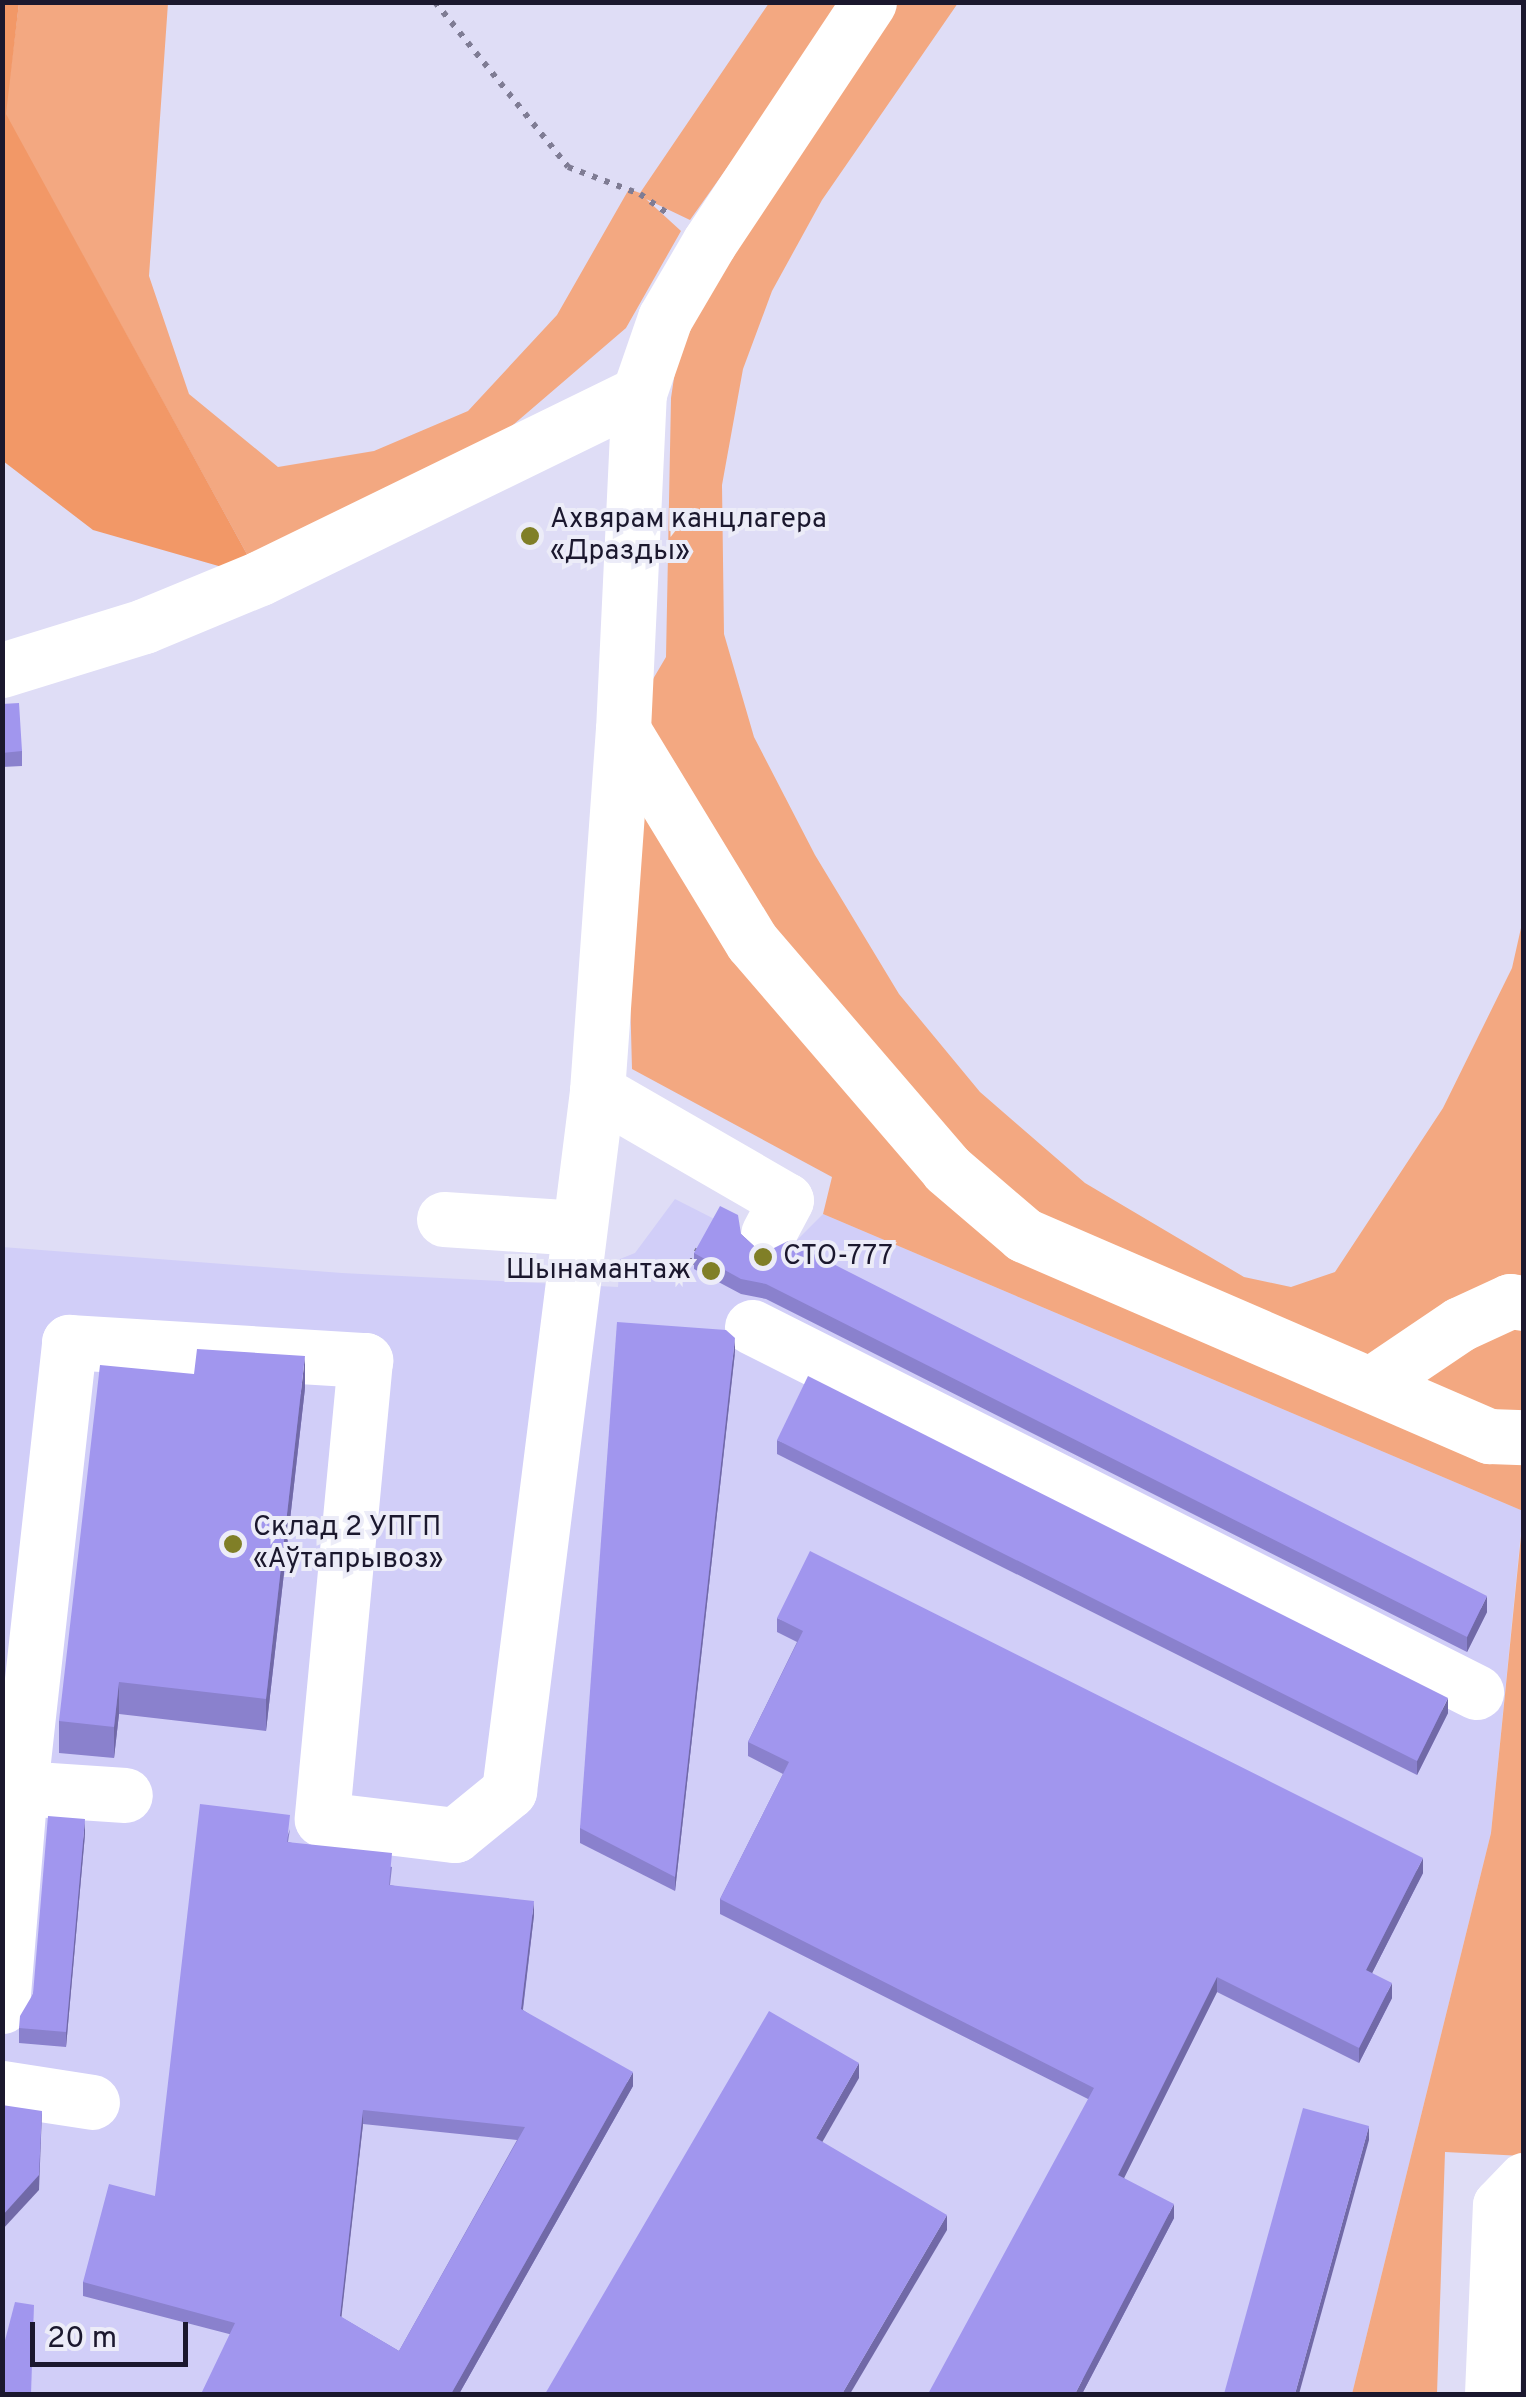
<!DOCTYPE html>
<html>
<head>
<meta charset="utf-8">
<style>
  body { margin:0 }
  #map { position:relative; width:1526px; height:2397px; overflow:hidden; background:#dfddf6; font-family:Overpass,sans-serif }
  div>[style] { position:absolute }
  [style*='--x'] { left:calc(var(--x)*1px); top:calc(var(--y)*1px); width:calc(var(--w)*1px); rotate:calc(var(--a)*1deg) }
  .built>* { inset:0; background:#d1cef8 }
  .green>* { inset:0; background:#f3a881 }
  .forest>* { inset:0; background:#f29867 }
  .path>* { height:6px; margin-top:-3px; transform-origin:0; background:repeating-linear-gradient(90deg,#7f7c94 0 5px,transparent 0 13px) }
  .minor>* { height:55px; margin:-27.5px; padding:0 27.5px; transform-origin:27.5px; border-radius:27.5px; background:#fff }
  .wall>* { inset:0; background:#8a81cd }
  .shaded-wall>* { inset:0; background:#7169a7 }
  .building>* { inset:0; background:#a196ee }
  .dots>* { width:28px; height:28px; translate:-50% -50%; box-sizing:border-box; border:5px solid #ececf8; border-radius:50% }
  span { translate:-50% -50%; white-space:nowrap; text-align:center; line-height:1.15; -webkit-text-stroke:8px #ececf8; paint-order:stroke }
  .poi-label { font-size:28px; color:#1b182e }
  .left { translate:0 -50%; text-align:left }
  .right { translate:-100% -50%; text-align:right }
  .frame { position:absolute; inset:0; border:5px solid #1b182e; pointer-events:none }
  .scale { position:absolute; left:30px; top:2322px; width:158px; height:45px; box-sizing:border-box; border:5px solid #1b182e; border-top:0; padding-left:12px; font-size:30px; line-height:35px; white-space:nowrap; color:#1b182e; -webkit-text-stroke:8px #ececf8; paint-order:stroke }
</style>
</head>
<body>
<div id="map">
  <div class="built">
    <div style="clip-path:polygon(675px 1199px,783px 1254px,823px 1214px,1523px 1511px,1491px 1833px,1352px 2394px,3px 2394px,2px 1247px,342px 1273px,618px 1287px,620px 1259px,635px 1253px)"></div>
  </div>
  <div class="green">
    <div style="clip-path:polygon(19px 3px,168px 3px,149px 276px,189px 394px,278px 467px,374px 451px,468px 411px,557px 315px,629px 189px,640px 193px,769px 3px,844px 3px,690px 220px,646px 199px,681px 231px,626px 328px,436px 491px,260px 578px,5px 114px)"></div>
    <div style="clip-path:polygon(895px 3px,958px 3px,822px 200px,772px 291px,743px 369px,722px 485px,724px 634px,754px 737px,815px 855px,899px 994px,980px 1092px,1085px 1183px,1244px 1277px,1291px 1287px,1335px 1272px,1443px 1108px,1512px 968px,1523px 919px,1523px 1511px,823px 1214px,832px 1177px,632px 1069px,623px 730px,666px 657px,671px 398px,681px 331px)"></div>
    <div style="clip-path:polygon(1523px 1516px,1523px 2156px,1445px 2152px,1437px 2394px,1352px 2394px,1491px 1833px)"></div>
  </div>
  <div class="forest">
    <div style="clip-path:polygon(2px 3px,19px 3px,6px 114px,260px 578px,93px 530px,3px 461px)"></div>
  </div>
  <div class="path">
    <div style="--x:435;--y:2;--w:212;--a:51.1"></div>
    <div style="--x:568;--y:167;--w:77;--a:20.6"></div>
    <div style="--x:640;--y:194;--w:33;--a:35"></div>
    <div style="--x:685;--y:1275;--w:29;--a:-63"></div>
  </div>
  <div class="minor">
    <div style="--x:2;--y:670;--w:149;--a:-17.2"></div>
    <div style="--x:144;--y:626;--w:126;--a:-22.5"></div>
    <div style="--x:260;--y:578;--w:422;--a:-26"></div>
    <div style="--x:623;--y:730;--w:248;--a:58.7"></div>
    <div style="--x:752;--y:942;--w:299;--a:49.3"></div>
    <div style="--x:947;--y:1169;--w:101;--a:40.6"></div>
    <div style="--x:1024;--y:1235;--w:507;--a:23.38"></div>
    <div style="--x:1489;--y:1436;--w:35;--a:2"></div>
    <div style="--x:597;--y:1091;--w:218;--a:30"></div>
    <div style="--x:786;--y:1200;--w:38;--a:118"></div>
    <div style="--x:444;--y:1219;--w:135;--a:3.8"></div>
    <div style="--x:752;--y:1327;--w:811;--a:26.75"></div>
    <div style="--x:1371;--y:1384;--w:107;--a:-34"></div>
    <div style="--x:1460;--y:1324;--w:55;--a:-24.7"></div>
    <div style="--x:1510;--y:1301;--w:14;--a:8"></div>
    <div style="--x:20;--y:1788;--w:449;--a:-83.7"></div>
    <div style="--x:69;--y:1342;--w:297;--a:3.5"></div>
    <div style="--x:365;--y:1360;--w:461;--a:95.4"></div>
    <div style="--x:322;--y:1819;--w:134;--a:6.9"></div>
    <div style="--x:455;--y:1835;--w:70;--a:-39.2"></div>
    <div style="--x:509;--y:1791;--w:706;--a:-82.83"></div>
    <div style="--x:597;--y:1091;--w:362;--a:-85.9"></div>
    <div style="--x:623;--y:730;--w:337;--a:-87.3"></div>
    <div style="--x:639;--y:393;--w:79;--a:-70.9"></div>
    <div style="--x:665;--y:318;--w:87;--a:-59.6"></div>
    <div style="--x:709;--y:243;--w:289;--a:-56.4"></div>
    <div style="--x:2;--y:2006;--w:219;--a:-85.3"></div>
    <div style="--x:20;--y:1788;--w:105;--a:3.8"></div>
    <div style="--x:2;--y:2088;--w:91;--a:8.8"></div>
    <div style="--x:1492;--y:2394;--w:189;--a:-87.6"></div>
    <div style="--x:1500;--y:2205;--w:35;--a:-46"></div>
  </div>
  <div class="wall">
    <div style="clip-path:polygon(2px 704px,22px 751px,22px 766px,2px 767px)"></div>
    <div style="clip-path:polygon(741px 1234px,754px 1246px,1487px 1612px,1467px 1652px,766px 1299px,741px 1294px,694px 1269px,694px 1253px)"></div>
    <div style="clip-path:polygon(735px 1352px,675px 1891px,580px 1843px,580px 1828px)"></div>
    <div style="clip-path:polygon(305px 1388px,266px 1731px,119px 1714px,114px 1758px,59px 1753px,59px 1721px)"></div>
    <div style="clip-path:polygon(777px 1440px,1448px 1713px,1417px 1775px,777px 1454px)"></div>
    <div style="clip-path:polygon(777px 1618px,1423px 1873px,1372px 1973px,1392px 1998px,1359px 2063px,1217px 1992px,1124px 2178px,1174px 2218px,1082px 2394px,1088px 2099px,720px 1914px,720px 1899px,783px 1774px,748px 1756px,748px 1742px,797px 1642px,777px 1632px)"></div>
    <div style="clip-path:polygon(evenodd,290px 1829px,288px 1842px,392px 1867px,390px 1885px,534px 1915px,523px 2010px,633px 2086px,459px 2394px,83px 2296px,83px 2282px,155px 2196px,290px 1829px,363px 2124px,517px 2140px,399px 2351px,341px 2317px,363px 2124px)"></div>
    <div style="clip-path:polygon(85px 1834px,66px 2047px,19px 2043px,19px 2028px,33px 1994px)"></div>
  </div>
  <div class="shaded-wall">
    <div style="clip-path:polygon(735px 1338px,735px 1352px,675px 1891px,675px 1877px)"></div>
    <div style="clip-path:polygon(305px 1356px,305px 1388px,266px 1731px,266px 1699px)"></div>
    <div style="clip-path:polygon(1487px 1596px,1487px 1612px,1467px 1652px,1467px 1637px)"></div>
    <div style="clip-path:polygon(119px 1682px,119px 1714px,114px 1758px,114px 1727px)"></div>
    <div style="clip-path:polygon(1448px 1698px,1448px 1713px,1417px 1775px,1417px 1761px)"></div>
    <div style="clip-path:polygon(85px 1819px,85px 1834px,66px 2047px,66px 2032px)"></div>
    <div style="clip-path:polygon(1423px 1858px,1423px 1873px,1366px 1985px,1366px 1970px)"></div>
    <div style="clip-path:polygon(534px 1901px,534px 1915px,521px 2023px,521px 2009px)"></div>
    <div style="clip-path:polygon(1217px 1977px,1217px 1992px,1118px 2190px,1118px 2175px)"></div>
    <div style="clip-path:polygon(1392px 1983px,1392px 1998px,1359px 2063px,1359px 2048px)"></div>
    <div style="clip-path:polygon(859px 2063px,859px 2078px,816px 2153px,816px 2138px)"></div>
    <div style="clip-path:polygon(633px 2072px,633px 2086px,459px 2394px,451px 2394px)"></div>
    <div style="clip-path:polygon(363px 2110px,363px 2124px,340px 2330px,340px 2316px)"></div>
    <div style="clip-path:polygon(42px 2111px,39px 2190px,2px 2230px,2px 2216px)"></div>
    <div style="clip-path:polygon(1369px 2126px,1369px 2140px,1299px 2394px,1295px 2394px)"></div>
    <div style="clip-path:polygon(1174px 2204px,1174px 2218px,1082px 2394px,1075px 2394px)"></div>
    <div style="clip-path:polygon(947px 2215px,947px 2230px,850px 2394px,842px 2394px)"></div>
  </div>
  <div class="building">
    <div style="clip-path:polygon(19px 703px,22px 751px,2px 753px,2px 704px)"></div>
    <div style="clip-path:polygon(720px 1206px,738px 1215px,741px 1234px,754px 1246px,770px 1250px,788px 1241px,1487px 1596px,1467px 1637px,766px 1284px,741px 1279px,694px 1253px)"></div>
    <div style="clip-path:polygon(617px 1322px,726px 1330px,735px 1338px,675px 1877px,580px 1828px)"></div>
    <div style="clip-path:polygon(197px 1349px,305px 1356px,266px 1699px,119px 1682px,114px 1727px,59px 1721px,100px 1365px,194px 1374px)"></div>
    <div style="clip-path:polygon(808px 1376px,1448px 1698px,1417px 1761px,777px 1440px)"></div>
    <div style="clip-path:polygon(810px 1551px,1423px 1858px,1366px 1970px,1392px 1983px,1359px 2048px,1217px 1977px,1118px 2175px,1174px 2204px,1075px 2394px,928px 2394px,1094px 2088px,720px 1899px,789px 1762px,748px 1742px,803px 1631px,777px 1618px)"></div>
    <div style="clip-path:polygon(evenodd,200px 1804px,290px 1815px,287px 1842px,392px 1853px,389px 1885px,534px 1901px,521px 2009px,633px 2072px,451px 2394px,201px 2394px,235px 2323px,83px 2282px,109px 2184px,155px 2196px,200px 1804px,363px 2110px,525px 2127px,399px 2351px,340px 2316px,363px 2110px)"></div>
    <div style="clip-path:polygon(48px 1816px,85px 1819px,66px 2032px,19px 2028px,20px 2016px,33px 1994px)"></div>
    <div style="clip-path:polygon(769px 2011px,859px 2063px,816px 2138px,947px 2215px,842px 2394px,545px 2394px)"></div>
    <div style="clip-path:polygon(2px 2105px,42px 2111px,39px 2175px,2px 2216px)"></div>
    <div style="clip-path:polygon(1303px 2108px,1369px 2126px,1295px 2394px,1224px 2394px)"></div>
    <div style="clip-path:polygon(15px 2302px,34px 2305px,31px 2394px,2px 2394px,2px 2352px)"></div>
  </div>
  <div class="dots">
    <div style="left:530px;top:536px;background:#807f27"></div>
    <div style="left:763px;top:1257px;background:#807f27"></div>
    <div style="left:711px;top:1271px;background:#807f27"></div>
    <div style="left:233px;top:1544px;background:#807f27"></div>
  </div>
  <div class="poi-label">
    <span class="left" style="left:550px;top:536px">Ахвярам канцлагера<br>«Дразды»</span>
    <span class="left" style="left:783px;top:1257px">СТО-777</span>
    <span class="right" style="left:691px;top:1271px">Шынамантаж</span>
    <span class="left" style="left:253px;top:1544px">Склад 2 УПГП<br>«Аўтапрывоз»</span>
  </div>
  <div class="frame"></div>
  <div class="scale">20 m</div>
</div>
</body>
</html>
